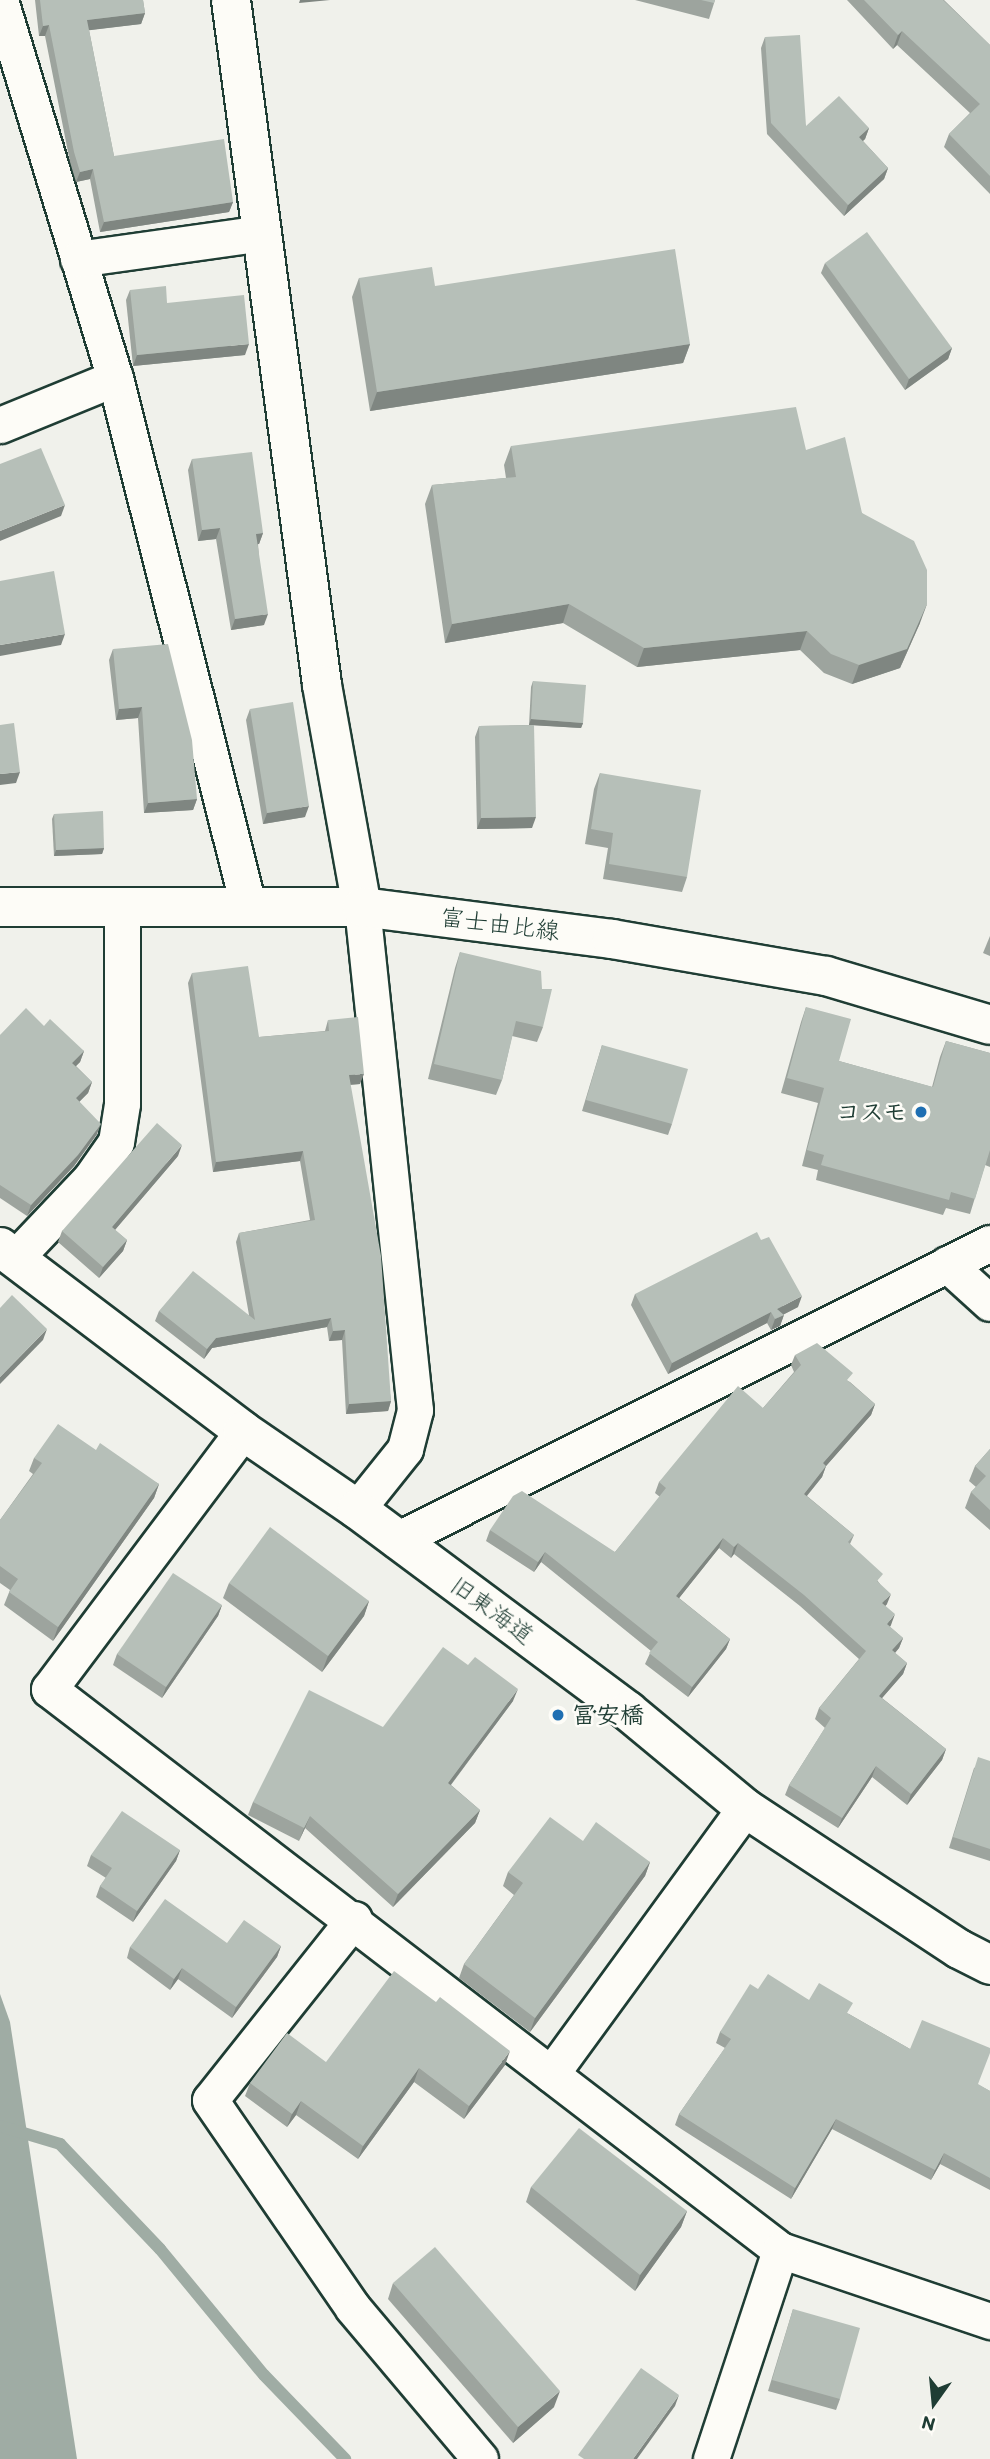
<!DOCTYPE html>
<html>
<head>
<meta charset="utf-8">
<style>
  body { margin:0 }
  #map { position:relative; width:990px; height:2459px; overflow:hidden; background:#f0f1eb; font-family:Itim,"Klee One",sans-serif }
  div>[style] { position:absolute }
  [style*='--x'] { left:calc(var(--x)*1px); top:calc(var(--y)*1px); width:calc(var(--w)*1px); rotate:calc(var(--a)*1deg) }
  .water>* { inset:0; background:#9faca4 }
  .stream>* { height:12px; margin:-6px; padding:0 6px; transform-origin:6px; border-radius:6px; background:#9faca4 }
  .roads { filter:drop-shadow(2px 0 #1f3d34) drop-shadow(-2px 0 #1f3d34) drop-shadow(0 2px #1f3d34) drop-shadow(0 -2px #1f3d34) }
  .street>* { height:35px; margin:-17.5px; padding:0 17.5px; transform-origin:17.5px; border-radius:17.5px; background:#fdfcf7 }
  .secondary>* { height:38px; margin:-19px; padding:0 19px; transform-origin:19px; border-radius:19px; background:#fdfcf7 }
  .wall>* { inset:0; background:#9da49e }
  .shaded-wall>* { inset:0; background:#7f8681 }
  .building>* { inset:0; background:#b6bfb8 }
  .dots>* { width:19px; height:19px; translate:-50% -50%; box-sizing:border-box; border:4px solid #fdfcf7; border-radius:50% }
  span { translate:-50% -50%; white-space:nowrap; text-align:center; line-height:1.15; -webkit-text-stroke:5px #fdfcf7; paint-order:stroke }
  .street-label { font-size:24px; color:#1f3d34 }
  .poi-label { font-size:24px; color:#1f3d34; font-weight:700 }
  .right { translate:-100% -50%; text-align:right }
  .left { translate:0 -50%; text-align:left }
  .north { position:absolute; left:899px; top:2368px; width:70px; height:70px; -webkit-text-stroke:5px #fdfcf7; paint-order:stroke; rotate:195deg; font-size:19px; font-weight:700; line-height:28px; text-align:center; color:#1f3d34 }
  .north::after { content:''; display:block; margin:auto; width:24px; height:32px; background:#1f3d34; clip-path:polygon(50% 0,100% 100%,50% 72%,0 100%) }
</style>
</head>
<body>
<div id="map">
  <div class="water">
    <div style="clip-path:polygon(0 1994px,10px 2022px,77px 2459px,0 2459px)"></div>
  </div>
  <div class="stream">
    <div style="--x:0;--y:2126;--w:63;--a:16.7"></div>
    <div style="--x:60;--y:2144;--w:145;--a:46.4"></div>
    <div style="--x:160;--y:2249;--w:163;--a:50.5"></div>
    <div style="--x:264;--y:2375;--w:117;--a:46"></div>
  </div>
  <div class="roads">
    <div class="street">
      <div style="--x:0;--y:0;--w:395;--a:73.1"></div>
      <div style="--x:115;--y:378;--w:544;--a:75.84"></div>
      <div style="--x:78;--y:259;--w:186;--a:-8"></div>
      <div style="--x:0;--y:425;--w:124;--a:-22.2"></div>
      <div style="--x:16;--y:1257;--w:108;--a:-46.5"></div>
      <div style="--x:90;--y:1179;--w:45;--a:-54.9"></div>
      <div style="--x:116;--y:1142;--w:39;--a:-81"></div>
      <div style="--x:122;--y:1103;--w:198;--a:-90"></div>
      <div style="--x:947;--y:1264;--w:58;--a:42.2"></div>
      <div style="--x:243;--y:1431;--w:323;--a:126.9"></div>
      <div style="--x:49;--y:1689;--w:921;--a:37.5"></div>
      <div style="--x:780;--y:2250;--w:222;--a:18.7"></div>
      <div style="--x:357;--y:1509;--w:77;--a:-51.3"></div>
      <div style="--x:405;--y:1449;--w:40;--a:-75.6"></div>
      <div style="--x:415;--y:1410;--w:506;--a:-96.01"></div>
      <div style="--x:397;--y:1540;--w:663;--a:-26.6"></div>
      <div style="--x:354;--y:1919;--w:231;--a:128.5"></div>
      <div style="--x:210;--y:2100;--w:252;--a:55.5"></div>
      <div style="--x:353;--y:2308;--w:197;--a:49.9"></div>
      <div style="--x:551;--y:2074;--w:329;--a:-53.9"></div>
      <div style="--x:711;--y:2459;--w:220;--a:-71.7"></div>
    </div>
    <div class="secondary">
      <div style="--x:231;--y:0;--w:691;--a:82.43"></div>
      <div style="--x:322;--y:685;--w:226;--a:79.8"></div>
      <div style="--x:0;--y:907;--w:362;--a:0"></div>
      <div style="--x:362;--y:907;--w:252;--a:7.3"></div>
      <div style="--x:612;--y:939;--w:217;--a:9.8"></div>
      <div style="--x:826;--y:976;--w:171;--a:16.6"></div>
      <div style="--x:0;--y:1247;--w:305;--a:37.1"></div>
      <div style="--x:243;--y:1431;--w:138;--a:34.4"></div>
      <div style="--x:357;--y:1509;--w:338;--a:36.7"></div>
      <div style="--x:628;--y:1711;--w:152;--a:39.7"></div>
      <div style="--x:745;--y:1808;--w:256;--a:33.4"></div>
      <div style="--x:959;--y:1949;--w:35;--a:27"></div>
    </div>
  </div>
  <div class="wall">
    <div style="clip-path:polygon(35px 0,143px 0,145px 13px,141px 24px,89px 30px,114px 156px,233px 202px,229px 212px,100px 232px,90px 179px,76px 182px,70px 162px,45px 36px,39px 36px)"></div>
    <div style="clip-path:polygon(635px 0,715px 0,709px 19px)"></div>
    <div style="clip-path:polygon(847px 0,944px 0,990px 45px,990px 194px,944px 147px,949px 134px,970px 113px,897px 45px,893px 49px)"></div>
    <div style="clip-path:polygon(765px 37px,806px 126px,869px 128px,865px 139px,863px 141px,888px 168px,884px 179px,844px 216px,767px 134px,761px 48px)"></div>
    <div style="clip-path:polygon(825px 263px,952px 348px,948px 359px,905px 390px,821px 273px)"></div>
    <div style="clip-path:polygon(359px 278px,435px 286px,690px 344px,683px 363px,370px 411px,352px 297px)"></div>
    <div style="clip-path:polygon(130px 290px,167px 303px,245px 355px,133px 366px,126px 300px)"></div>
    <div style="clip-path:polygon(511px 446px,806px 450px,862px 513px,920px 623px,900px 668px,852px 684px,824px 673px,800px 650px,637px 667px,563px 623px,445px 643px,425px 504px,432px 485px,506px 478px,504px 465px)"></div>
    <div style="clip-path:polygon(192px 459px,263px 533px,259px 544px,258px 544px,264px 625px,231px 630px,216px 539px,198px 541px,188px 470px)"></div>
    <div style="clip-path:polygon(113px 649px,197px 799px,193px 810px,144px 813px,138px 718px,116px 720px,109px 660px)"></div>
    <div style="clip-path:polygon(533px 681px,583px 723px,581px 728px,534px 725px,532px 828px,477px 829px,475px 737px,479px 726px,529px 725px,531px 687px)"></div>
    <div style="clip-path:polygon(250px 709px,305px 817px,263px 824px,246px 720px)"></div>
    <div style="clip-path:polygon(600px 773px,687px 877px,682px 892px,603px 879px,608px 848px,585px 844px,594px 789px)"></div>
    <div style="clip-path:polygon(54px 814px,104px 848px,102px 854px,54px 856px,52px 819px)"></div>
    <div style="clip-path:polygon(990px 936px,990px 956px,983px 953px)"></div>
    <div style="clip-path:polygon(460px 952px,543px 1027px,537px 1042px,512px 1036px,502px 1080px,496px 1095px,428px 1079px,455px 968px)"></div>
    <div style="clip-path:polygon(192px 973px,259px 1037px,325px 1031px,328px 1020px,360px 1084px,350px 1085px,391px 1401px,388px 1411px,346px 1414px,342px 1340px,329px 1341px,327px 1327px,212px 1348px,204px 1359px,155px 1321px,159px 1311px,249px 1315px,236px 1242px,239px 1233px,310px 1220px,300px 1161px,213px 1172px,188px 983px)"></div>
    <div style="clip-path:polygon(806px 1007px,839px 1061px,932px 1087px,940px 1057px,946px 1041px,990px 1053px,990px 1167px,985px 1165px,970px 1214px,946px 1208px,943px 1215px,816px 1180px,818px 1170px,802px 1166px,818px 1103px,781px 1093px,801px 1022px)"></div>
    <div style="clip-path:polygon(44px 1026px,84px 1051px,80px 1062px,76px 1066px,92px 1082px,88px 1093px,79px 1102px,97px 1134px,74px 1166px,27px 1216px,0 1198px,0 1035px)"></div>
    <div style="clip-path:polygon(602px 1045px,672px 1124px,668px 1135px,582px 1111px)"></div>
    <div style="clip-path:polygon(178px 1156px,115px 1230px,127px 1240px,123px 1251px,99px 1278px,58px 1242px,62px 1231px)"></div>
    <div style="clip-path:polygon(635px 1294px,798px 1307px,784px 1314px,780px 1326px,771px 1330px,767px 1323px,668px 1374px,631px 1305px)"></div>
    <div style="clip-path:polygon(795px 1355px,850px 1382px,875px 1404px,871px 1415px,826px 1466px,822px 1477px,807px 1496px,854px 1535px,850px 1544px,880px 1584px,887px 1604px,885px 1606px,891px 1625px,890px 1627px,903px 1638px,899px 1648px,895px 1653px,907px 1663px,903px 1674px,882px 1698px,946px 1749px,942px 1760px,907px 1805px,872px 1777px,838px 1828px,785px 1795px,789px 1785px,825px 1728px,815px 1719px,819px 1708px,859px 1659px,800px 1606px,734px 1554px,731px 1558px,719px 1548px,679px 1598px,730px 1639px,726px 1649px,688px 1697px,645px 1664px,651px 1651px,541px 1562px,534px 1572px,486px 1541px,490px 1530px,615px 1552px,660px 1497px,655px 1493px,659px 1482px,763px 1408px,794px 1372px,791px 1365px)"></div>
    <div style="clip-path:polygon(990px 1449px,990px 1530px,965px 1508px,971px 1492px,976px 1487px,969px 1481px,975px 1466px)"></div>
    <div style="clip-path:polygon(96px 1450px,159px 1484px,154px 1498px,53px 1641px,4px 1605px,10px 1590px,0 1583px,0 1520px,33px 1474px,29px 1471px,34px 1458px)"></div>
    <div style="clip-path:polygon(229px 1583px,369px 1601px,364px 1616px,322px 1672px,223px 1598px)"></div>
    <div style="clip-path:polygon(222px 1605px,218px 1616px,162px 1698px,113px 1665px,117px 1654px)"></div>
    <div style="clip-path:polygon(513px 1701px,451px 1785px,480px 1810px,475px 1823px,393px 1907px,305px 1828px,299px 1841px,248px 1815px,253px 1802px,383px 1727px)"></div>
    <div style="clip-path:polygon(990px 1761px,990px 1861px,949px 1848px,974px 1768px)"></div>
    <div style="clip-path:polygon(583px 1841px,650px 1862px,645px 1876px,530px 2032px,459px 1978px,464px 1964px,514px 1895px,503px 1886px,508px 1872px)"></div>
    <div style="clip-path:polygon(180px 1850px,176px 1861px,133px 1922px,96px 1897px,100px 1886px,106px 1878px,87px 1866px,91px 1855px)"></div>
    <div style="clip-path:polygon(227px 1943px,281px 1946px,277px 1957px,232px 2018px,178px 1979px,170px 1990px,127px 1958px,130px 1947px)"></div>
    <div style="clip-path:polygon(758px 1989px,809px 2000px,849px 2014px,910px 2049px,990px 2091px,990px 2190px,940px 2164px,931px 2180px,832px 2129px,791px 2199px,675px 2125px,679px 2114px,725px 2048px,716px 2043px,720px 2032px)"></div>
    <div style="clip-path:polygon(326px 2062px,505px 2065px,464px 2119px,414px 2082px,358px 2159px,296px 2115px,287px 2127px,245px 2096px,250px 2083px)"></div>
    <div style="clip-path:polygon(531px 2187px,687px 2211px,681px 2227px,635px 2291px,526px 2202px)"></div>
    <div style="clip-path:polygon(393px 2283px,554px 2407px,513px 2443px,388px 2299px)"></div>
    <div style="clip-path:polygon(793px 2309px,840px 2399px,836px 2410px,768px 2391px)"></div>
  </div>
  <div class="shaded-wall">
    <div style="clip-path:polygon(300px 0,330px 0,299px 3px)"></div>
    <div style="clip-path:polygon(145px 13px,141px 24px,83px 31px,87px 20px)"></div>
    <div style="clip-path:polygon(49px 25px,45px 36px,39px 36px,43px 26px)"></div>
    <div style="clip-path:polygon(902px 31px,897px 45px,893px 49px,898px 35px)"></div>
    <div style="clip-path:polygon(869px 128px,865px 139px,855px 148px,859px 137px)"></div>
    <div style="clip-path:polygon(888px 168px,884px 179px,844px 216px,848px 205px)"></div>
    <div style="clip-path:polygon(93px 169px,90px 179px,76px 182px,80px 172px)"></div>
    <div style="clip-path:polygon(233px 202px,229px 212px,100px 232px,104px 222px)"></div>
    <div style="clip-path:polygon(249px 344px,245px 355px,133px 366px,137px 355px)"></div>
    <div style="clip-path:polygon(690px 344px,683px 363px,370px 411px,377px 392px)"></div>
    <div style="clip-path:polygon(952px 348px,948px 359px,905px 390px,909px 379px)"></div>
    <div style="clip-path:polygon(65px 505px,61px 516px,0 541px,0 531px)"></div>
    <div style="clip-path:polygon(220px 528px,216px 539px,198px 541px,202px 530px)"></div>
    <div style="clip-path:polygon(263px 533px,259px 544px,252px 545px,256px 534px)"></div>
    <div style="clip-path:polygon(569px 604px,563px 623px,445px 643px,452px 624px)"></div>
    <div style="clip-path:polygon(927px 604px,920px 623px,900px 668px,852px 684px,859px 665px)"></div>
    <div style="clip-path:polygon(268px 614px,264px 625px,231px 630px,235px 619px)"></div>
    <div style="clip-path:polygon(807px 631px,800px 650px,637px 667px,644px 648px)"></div>
    <div style="clip-path:polygon(65px 634px,61px 645px,0 656px,0 645px)"></div>
    <div style="clip-path:polygon(142px 707px,138px 718px,116px 720px,119px 709px)"></div>
    <div style="clip-path:polygon(531px 719px,583px 723px,581px 728px,529px 725px)"></div>
    <div style="clip-path:polygon(20px 772px,16px 783px,0 785px,0 774px)"></div>
    <div style="clip-path:polygon(197px 799px,193px 810px,144px 813px,148px 803px)"></div>
    <div style="clip-path:polygon(309px 806px,305px 817px,263px 824px,267px 813px)"></div>
    <div style="clip-path:polygon(536px 817px,532px 828px,477px 829px,481px 818px)"></div>
    <div style="clip-path:polygon(104px 848px,102px 854px,54px 856px,56px 850px)"></div>
    <div style="clip-path:polygon(84px 1051px,80px 1062px,68px 1074px,72px 1063px)"></div>
    <div style="clip-path:polygon(364px 1074px,360px 1084px,345px 1085px,349px 1075px)"></div>
    <div style="clip-path:polygon(92px 1082px,88px 1093px,72px 1109px,76px 1098px)"></div>
    <div style="clip-path:polygon(101px 1124px,97px 1134px,74px 1166px,27px 1216px,31px 1205px)"></div>
    <div style="clip-path:polygon(182px 1145px,178px 1156px,108px 1238px,112px 1227px)"></div>
    <div style="clip-path:polygon(303px 1151px,300px 1161px,213px 1172px,216px 1162px)"></div>
    <div style="clip-path:polygon(127px 1240px,123px 1251px,99px 1278px,103px 1267px)"></div>
    <div style="clip-path:polygon(802px 1296px,798px 1307px,775px 1319px,777px 1309px)"></div>
    <div style="clip-path:polygon(771px 1312px,767px 1323px,668px 1374px,672px 1363px)"></div>
    <div style="clip-path:polygon(784px 1315px,780px 1326px,771px 1330px,775px 1319px)"></div>
    <div style="clip-path:polygon(331px 1318px,327px 1327px,212px 1348px,204px 1359px,207px 1349px,216px 1338px)"></div>
    <div style="clip-path:polygon(47px 1329px,43px 1340px,0 1384px,0 1377px)"></div>
    <div style="clip-path:polygon(345px 1330px,342px 1340px,329px 1341px,333px 1331px)"></div>
    <div style="clip-path:polygon(391px 1401px,388px 1411px,346px 1414px,349px 1404px)"></div>
    <div style="clip-path:polygon(875px 1404px,871px 1415px,819px 1474px,823px 1463px)"></div>
    <div style="clip-path:polygon(826px 1466px,822px 1477px,800px 1504px,804px 1494px)"></div>
    <div style="clip-path:polygon(159px 1484px,154px 1498px,53px 1641px,58px 1627px)"></div>
    <div style="clip-path:polygon(723px 1538px,719px 1548px,672px 1607px,676px 1596px)"></div>
    <div style="clip-path:polygon(738px 1543px,734px 1554px,731px 1558px,734px 1547px)"></div>
    <div style="clip-path:polygon(545px 1552px,541px 1562px,534px 1572px,538px 1562px)"></div>
    <div style="clip-path:polygon(891px 1594px,887px 1604px,878px 1614px,882px 1603px)"></div>
    <div style="clip-path:polygon(369px 1601px,364px 1616px,322px 1672px,328px 1656px)"></div>
    <div style="clip-path:polygon(222px 1605px,218px 1616px,162px 1698px,166px 1687px)"></div>
    <div style="clip-path:polygon(895px 1614px,891px 1625px,883px 1635px,887px 1624px)"></div>
    <div style="clip-path:polygon(903px 1638px,899px 1648px,888px 1661px,892px 1650px)"></div>
    <div style="clip-path:polygon(730px 1639px,726px 1649px,688px 1697px,692px 1687px)"></div>
    <div style="clip-path:polygon(907px 1663px,903px 1674px,875px 1706px,879px 1696px)"></div>
    <div style="clip-path:polygon(518px 1689px,513px 1701px,443px 1795px,448px 1783px)"></div>
    <div style="clip-path:polygon(946px 1749px,942px 1760px,907px 1805px,911px 1794px)"></div>
    <div style="clip-path:polygon(876px 1766px,872px 1777px,838px 1828px,842px 1818px)"></div>
    <div style="clip-path:polygon(480px 1810px,475px 1823px,393px 1907px,398px 1894px)"></div>
    <div style="clip-path:polygon(310px 1816px,305px 1828px,299px 1841px,304px 1828px)"></div>
    <div style="clip-path:polygon(180px 1850px,176px 1861px,133px 1922px,137px 1911px)"></div>
    <div style="clip-path:polygon(650px 1862px,645px 1876px,530px 2032px,535px 2018px)"></div>
    <div style="clip-path:polygon(281px 1946px,277px 1957px,232px 2018px,236px 2007px)"></div>
    <div style="clip-path:polygon(182px 1968px,178px 1979px,170px 1990px,174px 1979px)"></div>
    <div style="clip-path:polygon(510px 2051px,505px 2065px,464px 2119px,469px 2106px)"></div>
    <div style="clip-path:polygon(419px 2068px,414px 2082px,358px 2159px,363px 2146px)"></div>
    <div style="clip-path:polygon(301px 2101px,296px 2115px,287px 2127px,292px 2114px)"></div>
    <div style="clip-path:polygon(836px 2119px,832px 2129px,791px 2199px,795px 2188px)"></div>
    <div style="clip-path:polygon(944px 2153px,940px 2164px,931px 2180px,935px 2170px)"></div>
    <div style="clip-path:polygon(687px 2211px,681px 2227px,635px 2291px,640px 2275px)"></div>
    <div style="clip-path:polygon(560px 2391px,554px 2407px,513px 2443px,518px 2427px)"></div>
    <div style="clip-path:polygon(679px 2395px,675px 2406px,637px 2459px,633px 2459px)"></div>
  </div>
  <div class="building">
    <div style="clip-path:polygon(40px 0,143px 0,145px 13px,87px 20px,114px 156px,224px 139px,233px 202px,104px 222px,93px 169px,80px 172px,74px 152px,49px 25px,43px 26px)"></div>
    <div style="clip-path:polygon(701px 0,715px 0,714px 3px)"></div>
    <div style="clip-path:polygon(864px 0,943px 0,990px 45px,990px 176px,949px 134px,980px 104px,902px 31px,898px 35px)"></div>
    <div style="clip-path:polygon(800px 35px,806px 126px,839px 96px,869px 128px,859px 137px,888px 168px,848px 205px,771px 123px,765px 37px)"></div>
    <div style="clip-path:polygon(867px 232px,952px 348px,909px 379px,825px 263px)"></div>
    <div style="clip-path:polygon(675px 249px,690px 344px,377px 392px,359px 278px,432px 267px,435px 286px)"></div>
    <div style="clip-path:polygon(166px 286px,167px 303px,244px 295px,249px 344px,137px 355px,130px 290px)"></div>
    <div style="clip-path:polygon(796px 407px,806px 450px,845px 437px,862px 513px,914px 541px,927px 570px,927px 604px,907px 649px,859px 665px,831px 654px,807px 631px,644px 648px,569px 604px,452px 624px,432px 485px,516px 477px,511px 446px)"></div>
    <div style="clip-path:polygon(41px 448px,65px 505px,0 531px,0 464px)"></div>
    <div style="clip-path:polygon(252px 452px,263px 533px,256px 534px,268px 614px,235px 619px,220px 528px,202px 530px,192px 459px)"></div>
    <div style="clip-path:polygon(54px 571px,65px 634px,0 645px,0 581px)"></div>
    <div style="clip-path:polygon(168px 644px,192px 740px,197px 799px,148px 803px,142px 707px,119px 709px,113px 649px)"></div>
    <div style="clip-path:polygon(533px 681px,586px 685px,583px 723px,531px 719px)"></div>
    <div style="clip-path:polygon(293px 702px,309px 806px,267px 813px,250px 709px)"></div>
    <div style="clip-path:polygon(14px 723px,20px 772px,0 774px,0 725px)"></div>
    <div style="clip-path:polygon(534px 725px,536px 817px,481px 818px,479px 726px)"></div>
    <div style="clip-path:polygon(600px 773px,701px 790px,687px 877px,609px 864px,613px 833px,591px 829px)"></div>
    <div style="clip-path:polygon(103px 811px,104px 848px,56px 850px,54px 814px)"></div>
    <div style="clip-path:polygon(460px 952px,541px 971px,542px 989px,552px 989px,543px 1027px,516px 1021px,502px 1080px,434px 1064px)"></div>
    <div style="clip-path:polygon(248px 966px,259px 1037px,329px 1031px,328px 1020px,358px 1017px,364px 1074px,349px 1075px,381px 1256px,391px 1401px,349px 1404px,345px 1330px,333px 1331px,331px 1318px,216px 1338px,207px 1349px,159px 1311px,193px 1271px,255px 1320px,239px 1233px,315px 1220px,303px 1151px,216px 1162px,192px 973px)"></div>
    <div style="clip-path:polygon(806px 1007px,851px 1019px,839px 1061px,933px 1087px,946px 1041px,990px 1053px,990px 1150px,975px 1199px,951px 1192px,949px 1200px,821px 1165px,824px 1155px,807px 1150px,824px 1088px,787px 1078px)"></div>
    <div style="clip-path:polygon(26px 1008px,44px 1026px,50px 1019px,84px 1051px,72px 1063px,92px 1082px,76px 1098px,101px 1124px,78px 1155px,31px 1205px,0 1185px,0 1035px)"></div>
    <div style="clip-path:polygon(602px 1045px,688px 1069px,672px 1124px,586px 1100px)"></div>
    <div style="clip-path:polygon(157px 1123px,182px 1145px,112px 1227px,127px 1240px,103px 1267px,62px 1231px)"></div>
    <div style="clip-path:polygon(757px 1232px,761px 1240px,769px 1237px,802px 1296px,777px 1309px,784px 1315px,775px 1319px,771px 1312px,672px 1363px,635px 1294px)"></div>
    <div style="clip-path:polygon(12px 1295px,47px 1329px,0 1377px,0 1308px)"></div>
    <div style="clip-path:polygon(817px 1343px,853px 1373px,847px 1380px,875px 1404px,823px 1463px,826px 1466px,804px 1494px,854px 1535px,848px 1542px,883px 1574px,877px 1581px,891px 1594px,882px 1603px,895px 1614px,887px 1624px,903px 1638px,892px 1650px,907px 1663px,879px 1696px,946px 1749px,911px 1794px,876px 1766px,842px 1818px,789px 1785px,831px 1718px,819px 1708px,866px 1651px,804px 1595px,738px 1543px,734px 1547px,723px 1538px,676px 1596px,730px 1639px,692px 1687px,649px 1653px,658px 1642px,545px 1552px,538px 1562px,490px 1530px,513px 1496px,522px 1491px,615px 1552px,666px 1488px,659px 1482px,738px 1386px,763px 1408px,801px 1365px,795px 1355px)"></div>
    <div style="clip-path:polygon(58px 1424px,96px 1450px,100px 1443px,159px 1484px,58px 1627px,9px 1592px,18px 1579px,0 1566px,0 1520px,42px 1463px,34px 1458px)"></div>
    <div style="clip-path:polygon(990px 1449px,990px 1510px,971px 1492px,986px 1476px,975px 1466px)"></div>
    <div style="clip-path:polygon(270px 1527px,369px 1601px,328px 1656px,229px 1583px)"></div>
    <div style="clip-path:polygon(173px 1573px,222px 1605px,166px 1687px,117px 1654px)"></div>
    <div style="clip-path:polygon(443px 1647px,468px 1665px,475px 1657px,518px 1689px,448px 1783px,480px 1810px,398px 1894px,310px 1816px,304px 1828px,253px 1802px,309px 1690px,383px 1727px)"></div>
    <div style="clip-path:polygon(978px 1757px,990px 1761px,990px 1849px,953px 1837px)"></div>
    <div style="clip-path:polygon(122px 1811px,180px 1850px,137px 1911px,100px 1886px,112px 1868px,91px 1855px)"></div>
    <div style="clip-path:polygon(550px 1817px,583px 1841px,596px 1822px,650px 1862px,535px 2018px,464px 1964px,523px 1883px,508px 1872px)"></div>
    <div style="clip-path:polygon(165px 1899px,227px 1943px,244px 1920px,281px 1946px,236px 2007px,182px 1968px,174px 1979px,130px 1947px)"></div>
    <div style="clip-path:polygon(394px 1971px,436px 2002px,440px 1997px,510px 2051px,469px 2106px,419px 2068px,363px 2146px,301px 2101px,292px 2114px,250px 2083px,287px 2033px,326px 2062px)"></div>
    <div style="clip-path:polygon(768px 1974px,809px 2000px,819px 1983px,853px 2003px,847px 2013px,910px 2049px,922px 2020px,990px 2048px,990px 2053px,978px 2084px,990px 2091px,990px 2178px,944px 2153px,935px 2170px,836px 2119px,795px 2188px,679px 2114px,731px 2039px,720px 2032px,750px 1984px,758px 1989px)"></div>
    <div style="clip-path:polygon(579px 2128px,687px 2211px,640px 2275px,531px 2187px)"></div>
    <div style="clip-path:polygon(435px 2247px,560px 2391px,518px 2427px,393px 2283px)"></div>
    <div style="clip-path:polygon(793px 2309px,860px 2328px,840px 2399px,772px 2380px)"></div>
    <div style="clip-path:polygon(641px 2368px,679px 2395px,633px 2459px,584px 2459px,578px 2455px)"></div>
  </div>
  <div class="dots">
    <div style="left:921px;top:1112px;background:#1f6fb2"></div>
    <div style="left:558px;top:1715px;background:#1f6fb2"></div>
  </div>
  <div class="street-label">
    <span style="left:500px;top:924px;rotate:7deg">富士由比線</span>
    <span style="left:492px;top:1610px;rotate:36deg">旧東海道</span>
  </div>
  <div class="poi-label">
    <span class="right" style="left:907px;top:1112px">コスモ</span>
    <span class="left" style="left:572px;top:1715px">冨安橋</span>
  </div>
  <div class="north">N</div>
</div>
</body>
</html>
